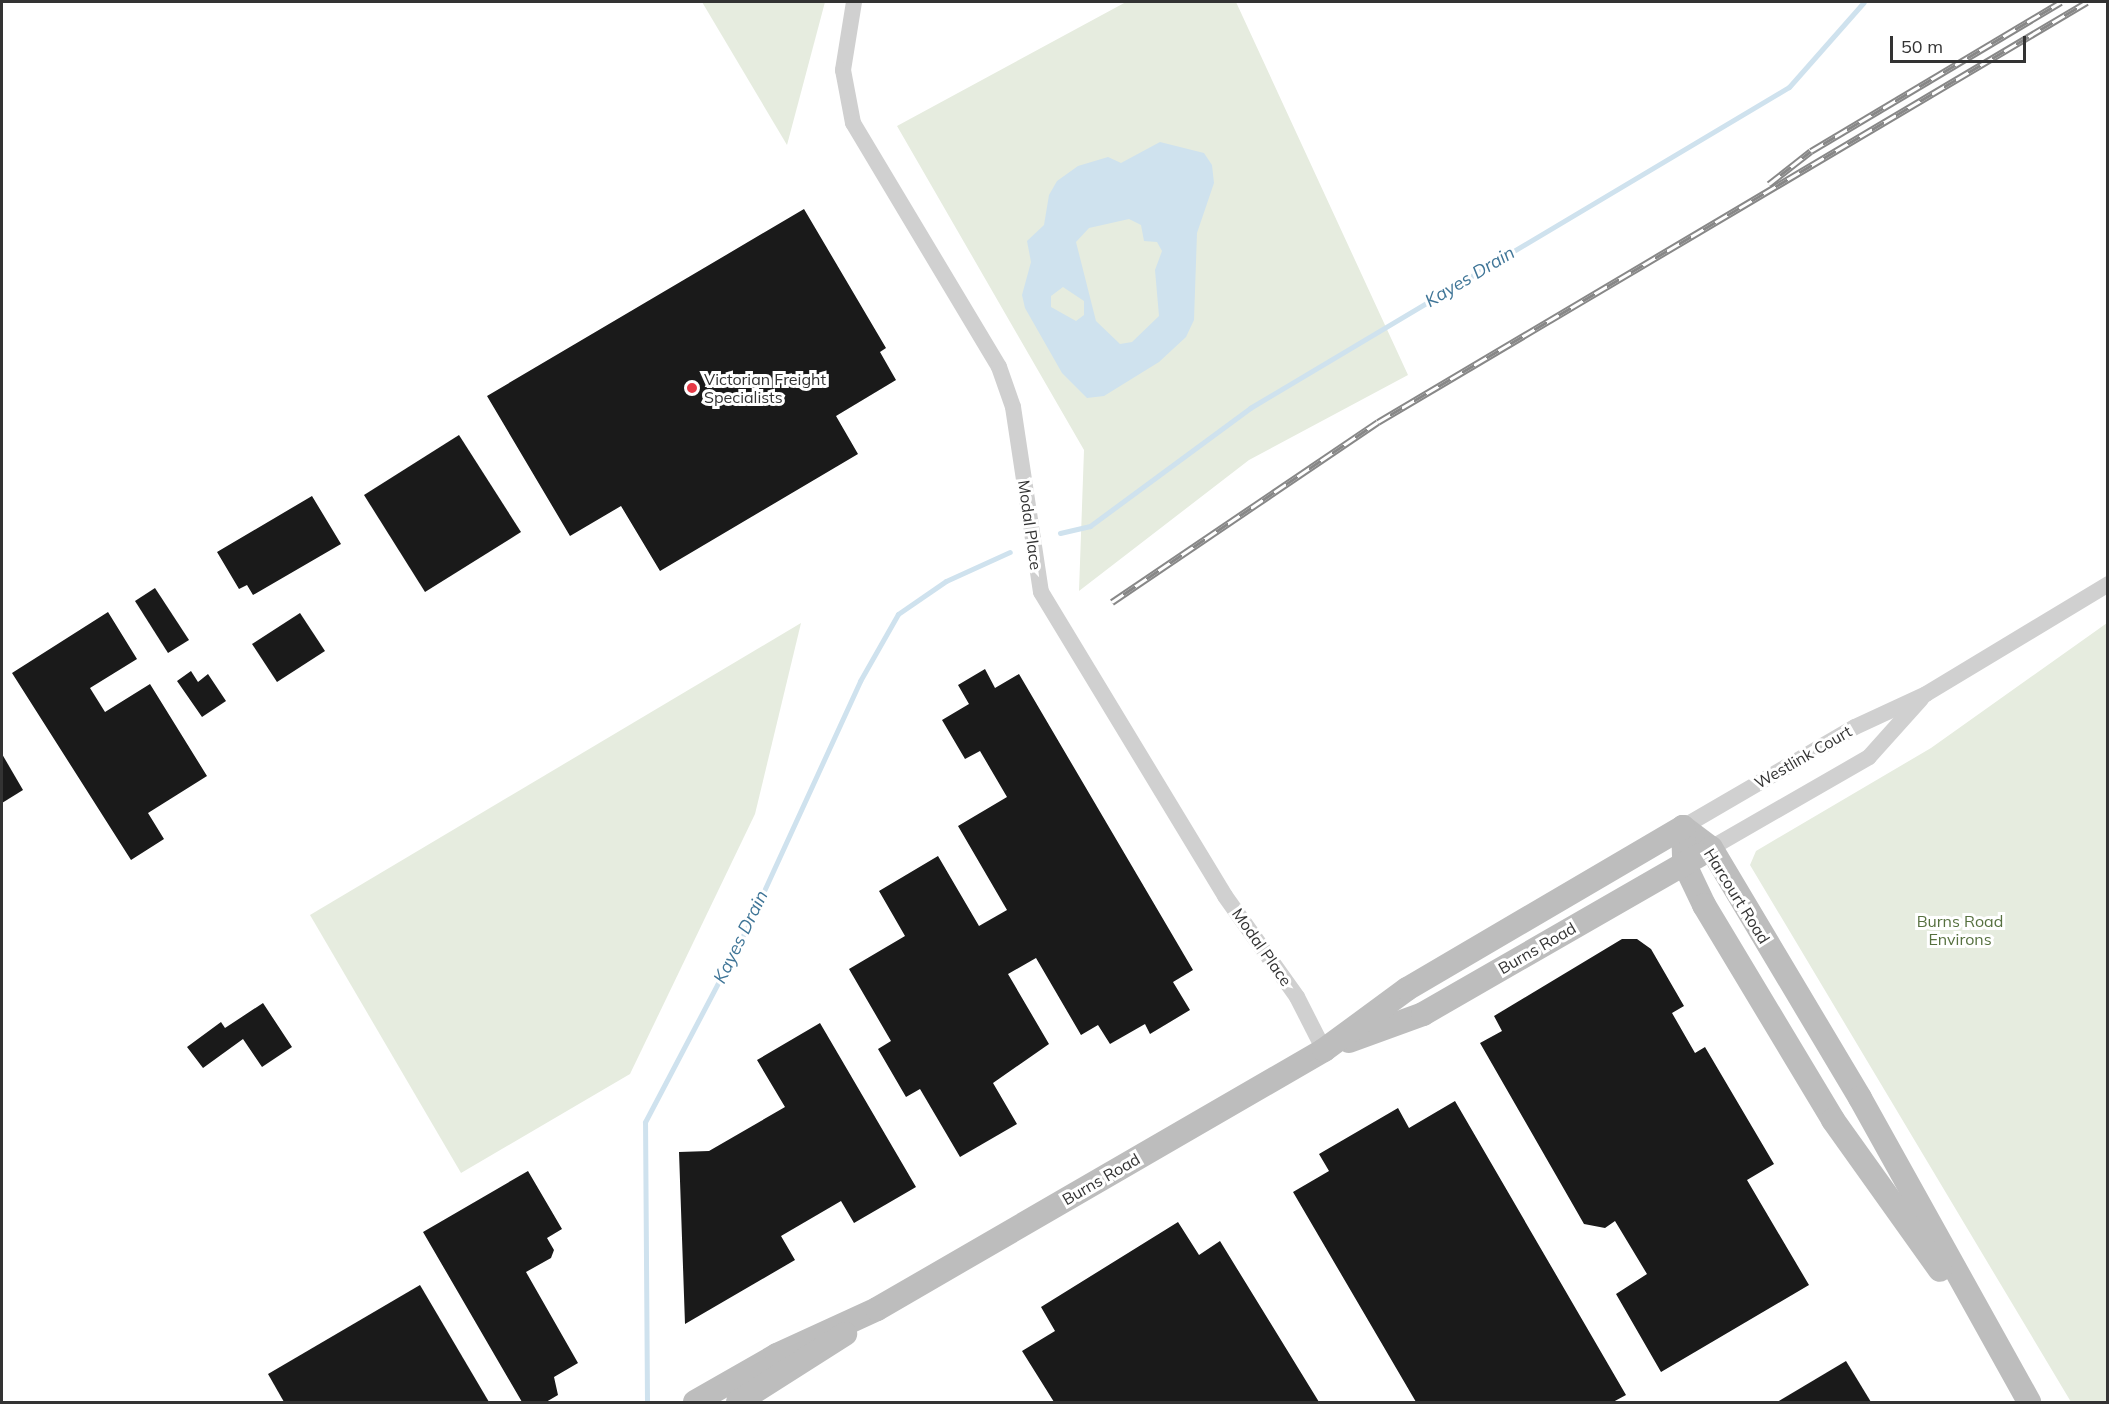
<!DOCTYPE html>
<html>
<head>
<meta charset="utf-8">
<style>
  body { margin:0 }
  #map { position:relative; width:2109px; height:1404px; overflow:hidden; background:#fff; font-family:Mulish,sans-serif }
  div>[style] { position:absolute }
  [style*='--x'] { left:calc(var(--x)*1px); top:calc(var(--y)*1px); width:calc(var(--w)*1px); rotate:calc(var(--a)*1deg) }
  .green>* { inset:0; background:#e6ecdf }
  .water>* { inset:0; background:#cfe2ee }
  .stream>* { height:5px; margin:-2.5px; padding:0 2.5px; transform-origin:2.5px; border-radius:2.5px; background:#cfe2ee }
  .building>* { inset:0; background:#1a1a1a }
  .street>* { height:16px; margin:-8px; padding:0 8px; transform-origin:8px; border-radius:8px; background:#d0d0d0 }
  .secondary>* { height:24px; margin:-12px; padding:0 12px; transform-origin:12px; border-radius:12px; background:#bdbdbd }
  .rail>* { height:7px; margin-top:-3.5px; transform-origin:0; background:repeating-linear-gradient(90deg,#fff 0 14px,#888 0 28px); box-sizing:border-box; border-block:2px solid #888 }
  .dots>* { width:16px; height:16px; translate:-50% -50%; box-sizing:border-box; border:3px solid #fff; border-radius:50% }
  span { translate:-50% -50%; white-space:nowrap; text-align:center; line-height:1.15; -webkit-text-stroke:6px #fff; paint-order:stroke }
  .poi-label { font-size:16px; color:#333 }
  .left { translate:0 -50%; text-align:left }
  .street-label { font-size:16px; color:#333 }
  .park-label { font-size:16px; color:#56703f }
  .water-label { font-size:18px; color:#3f7597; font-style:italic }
  .frame { position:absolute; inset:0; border:3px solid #333; pointer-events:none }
  .scale { position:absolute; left:1890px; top:36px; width:136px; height:27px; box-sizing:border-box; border:3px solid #333; border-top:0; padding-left:8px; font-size:18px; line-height:21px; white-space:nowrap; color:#333; -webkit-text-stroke:4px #fff; paint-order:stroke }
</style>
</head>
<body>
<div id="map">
  <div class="green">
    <div style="clip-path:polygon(702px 2px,825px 2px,787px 145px)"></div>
    <div style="clip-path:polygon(1126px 2px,1236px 2px,1408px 375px,1249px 460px,1079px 591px,1084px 450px,897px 126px)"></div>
    <div style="clip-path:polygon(801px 623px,755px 814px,630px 1074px,461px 1173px,310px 915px)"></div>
    <div style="clip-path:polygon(2107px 623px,2108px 1402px,2071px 1402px,1750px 865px,1756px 851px,1931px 748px)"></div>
  </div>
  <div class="water">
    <div style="clip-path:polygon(evenodd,1160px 142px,1204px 153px,1212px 165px,1214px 183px,1197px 233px,1194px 320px,1186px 337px,1159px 362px,1104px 396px,1087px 398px,1062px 373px,1025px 308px,1022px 295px,1031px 262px,1027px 241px,1044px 225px,1049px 195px,1057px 181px,1078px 166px,1108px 157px,1121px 163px,1160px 142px,1129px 219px,1141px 225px,1144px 241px,1157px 242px,1162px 251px,1155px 270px,1159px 316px,1132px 342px,1120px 344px,1096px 321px,1076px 242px,1089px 228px,1129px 219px,1160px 142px,1063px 287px,1084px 301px,1084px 315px,1076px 321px,1051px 307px,1051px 296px,1063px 287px)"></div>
  </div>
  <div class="stream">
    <div style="--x:1060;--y:533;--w:31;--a:-13"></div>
    <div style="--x:1090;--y:526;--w:199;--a:-36.4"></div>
    <div style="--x:1250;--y:408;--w:627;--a:-30.78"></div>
    <div style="--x:1789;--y:87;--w:113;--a:-48.6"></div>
    <div style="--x:647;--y:1402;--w:280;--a:-90.4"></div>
    <div style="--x:645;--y:1122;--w:219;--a:-62.3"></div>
    <div style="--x:747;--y:928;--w:272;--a:-65.4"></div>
    <div style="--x:860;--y:681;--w:77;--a:-60.4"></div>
    <div style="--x:898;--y:614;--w:58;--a:-34.5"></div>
    <div style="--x:946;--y:581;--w:70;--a:-24.4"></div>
  </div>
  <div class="building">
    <div style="clip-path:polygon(804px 209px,886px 348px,880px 352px,896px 380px,836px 416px,858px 454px,660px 571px,621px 506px,570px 536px,487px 396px)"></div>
    <div style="clip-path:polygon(459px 435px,521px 532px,425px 592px,364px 495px)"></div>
    <div style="clip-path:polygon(312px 496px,341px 544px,253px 595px,247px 585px,239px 589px,217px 552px)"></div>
    <div style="clip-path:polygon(155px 588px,189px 640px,168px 653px,135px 601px)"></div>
    <div style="clip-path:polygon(108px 612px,137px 659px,90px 688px,105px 712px,150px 684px,207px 776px,148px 813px,164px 839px,131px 860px,12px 673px)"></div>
    <div style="clip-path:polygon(300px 613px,325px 651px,277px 682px,252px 644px)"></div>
    <div style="clip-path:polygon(985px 669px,995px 688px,1019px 674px,1193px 970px,1173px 982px,1190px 1010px,1150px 1034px,1145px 1024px,1110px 1044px,1098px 1025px,1081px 1035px,1036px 958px,1008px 974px,1049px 1044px,993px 1083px,1017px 1124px,960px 1157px,920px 1089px,906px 1097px,878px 1049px,891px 1041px,849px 969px,905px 936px,879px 891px,938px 856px,979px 926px,1007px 910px,958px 826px,1007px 797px,980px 751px,965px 759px,942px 720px,969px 704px,958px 685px)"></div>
    <div style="clip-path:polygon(191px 671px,198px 682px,208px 674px,226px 701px,202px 717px,177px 681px)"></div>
    <div style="clip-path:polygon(2px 754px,23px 790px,2px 803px)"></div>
    <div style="clip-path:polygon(1622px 939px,1637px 939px,1651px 949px,1684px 1006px,1672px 1013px,1695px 1053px,1705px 1047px,1774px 1164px,1747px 1180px,1809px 1285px,1661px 1372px,1616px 1294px,1647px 1274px,1615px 1221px,1605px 1228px,1584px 1224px,1480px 1043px,1502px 1031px,1494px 1016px)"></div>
    <div style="clip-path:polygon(263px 1003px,292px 1047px,262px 1067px,243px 1039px,203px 1068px,187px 1047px,221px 1022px,225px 1028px)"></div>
    <div style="clip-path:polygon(820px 1023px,916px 1187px,854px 1223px,841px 1201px,781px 1236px,795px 1260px,685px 1324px,679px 1152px,709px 1151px,785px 1107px,757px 1060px)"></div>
    <div style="clip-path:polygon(1455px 1101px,1626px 1395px,1613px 1402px,1416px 1402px,1293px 1192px,1329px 1171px,1319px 1154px,1398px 1108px,1409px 1128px)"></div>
    <div style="clip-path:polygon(528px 1171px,562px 1229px,547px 1238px,554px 1250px,551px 1258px,526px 1272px,578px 1363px,554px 1377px,558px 1395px,546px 1402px,522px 1402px,423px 1232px)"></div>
    <div style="clip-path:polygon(1178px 1222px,1199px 1255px,1220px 1241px,1319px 1402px,1054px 1402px,1022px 1351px,1055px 1331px,1041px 1307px)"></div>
    <div style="clip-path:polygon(420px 1285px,489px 1402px,284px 1402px,268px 1374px)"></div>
    <div style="clip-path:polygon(1846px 1361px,1871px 1402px,1777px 1402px)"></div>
  </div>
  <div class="street">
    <div style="--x:854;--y:2;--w:69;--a:99.2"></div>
    <div style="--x:843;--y:70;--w:54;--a:79.3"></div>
    <div style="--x:853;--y:123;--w:284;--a:59.1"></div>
    <div style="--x:999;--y:367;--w:42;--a:70.7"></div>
    <div style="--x:1013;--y:407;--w:187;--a:81.4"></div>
    <div style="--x:1041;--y:592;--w:355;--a:58.8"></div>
    <div style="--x:1225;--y:896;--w:124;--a:54.5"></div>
    <div style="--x:1297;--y:997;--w:59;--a:63"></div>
    <div style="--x:1683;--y:827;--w:199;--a:-30.2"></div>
    <div style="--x:1855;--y:727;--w:78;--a:-24.9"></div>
    <div style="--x:1926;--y:694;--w:213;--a:-31.1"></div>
    <div style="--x:1711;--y:848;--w:182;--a:-29.9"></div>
    <div style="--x:1869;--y:757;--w:78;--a:-48.1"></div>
  </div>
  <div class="secondary">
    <div style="--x:1683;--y:827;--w:35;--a:37"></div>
    <div style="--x:1711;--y:848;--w:291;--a:59.2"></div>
    <div style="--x:1860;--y:1098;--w:348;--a:60.9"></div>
    <div style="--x:1683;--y:827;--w:36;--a:88"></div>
    <div style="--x:1684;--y:863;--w:47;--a:64.5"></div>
    <div style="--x:1704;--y:905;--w:251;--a:59"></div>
    <div style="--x:1833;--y:1120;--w:184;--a:54.5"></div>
    <div style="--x:1349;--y:1041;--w:79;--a:-20"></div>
    <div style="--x:1423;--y:1014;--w:319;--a:-29.9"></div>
    <div style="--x:695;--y:1402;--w:95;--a:-29.8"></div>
    <div style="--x:777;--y:1355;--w:110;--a:-24.7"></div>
    <div style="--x:877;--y:1309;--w:517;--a:-30.09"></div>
    <div style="--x:1324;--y:1050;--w:103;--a:-36.3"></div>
    <div style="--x:1407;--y:989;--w:320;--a:-30.4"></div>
    <div style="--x:738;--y:1402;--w:127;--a:-32.4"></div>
  </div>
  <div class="rail">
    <div style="--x:1769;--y:184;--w:53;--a:-38.2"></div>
    <div style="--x:1811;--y:151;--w:291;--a:-30.8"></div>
    <div style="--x:1112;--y:602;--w:321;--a:-34.1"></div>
    <div style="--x:1378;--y:422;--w:824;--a:-30.64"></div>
  </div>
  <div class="dots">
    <div style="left:692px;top:388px;background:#e63946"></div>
  </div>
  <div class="poi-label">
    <span class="left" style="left:704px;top:388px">Victorian Freight<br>Specialists</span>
  </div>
  <div class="street-label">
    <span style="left:1030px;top:525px;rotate:82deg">Modal Place</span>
    <span style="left:1803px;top:757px;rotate:-30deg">Westlink Court</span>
    <span style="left:1737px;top:896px;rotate:58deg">Harcourt Road</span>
    <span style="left:1262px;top:947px;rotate:55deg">Modal Place</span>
    <span style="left:1537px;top:948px;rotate:-30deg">Burns Road</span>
    <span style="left:1101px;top:1179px;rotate:-30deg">Burns Road</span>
  </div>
  <div class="park-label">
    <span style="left:1960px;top:930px">Burns Road<br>Environs</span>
  </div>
  <div class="water-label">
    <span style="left:1470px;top:277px;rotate:-31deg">Kayes Drain</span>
    <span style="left:741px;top:937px;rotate:-64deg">Kayes Drain</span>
  </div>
  <div class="frame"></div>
  <div class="scale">50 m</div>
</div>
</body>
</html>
